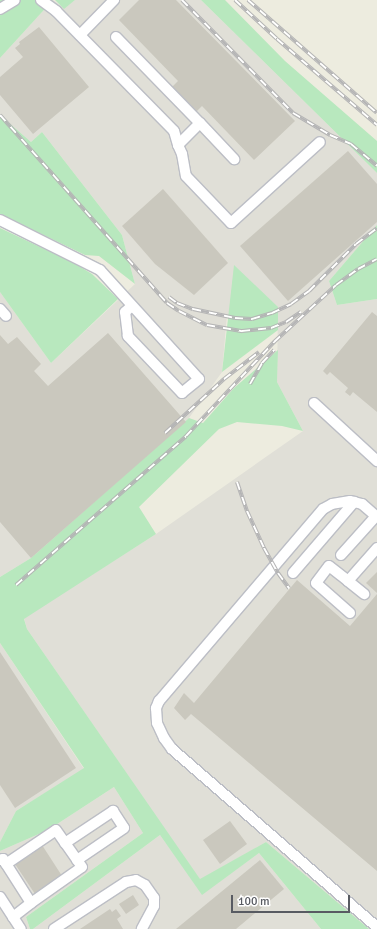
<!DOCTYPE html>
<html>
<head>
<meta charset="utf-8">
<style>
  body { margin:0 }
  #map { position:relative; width:377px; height:929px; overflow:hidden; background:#edecdf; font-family:Signika,sans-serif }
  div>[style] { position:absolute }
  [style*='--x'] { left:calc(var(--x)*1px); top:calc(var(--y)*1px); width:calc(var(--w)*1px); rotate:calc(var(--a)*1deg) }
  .industrial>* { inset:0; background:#e0dfd7 }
  .green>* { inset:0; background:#b8e8be }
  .building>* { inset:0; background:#cac8be }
  .roads { filter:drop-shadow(1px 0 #bcbec5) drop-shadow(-1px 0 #bcbec5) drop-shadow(0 1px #bcbec5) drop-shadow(0 -1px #bcbec5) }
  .minor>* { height:10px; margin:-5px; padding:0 5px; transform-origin:5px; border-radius:5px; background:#fff }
  .rail>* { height:4px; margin-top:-2px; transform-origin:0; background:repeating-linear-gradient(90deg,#fff 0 8px,#b4b4b5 0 16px); box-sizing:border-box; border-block:1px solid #b4b4b5 }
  span { translate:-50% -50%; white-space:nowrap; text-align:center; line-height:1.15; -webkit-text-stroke:3.5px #fff; paint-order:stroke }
  .scale { position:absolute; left:231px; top:895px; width:119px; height:18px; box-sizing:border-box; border:2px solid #585b62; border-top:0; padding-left:5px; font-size:12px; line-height:14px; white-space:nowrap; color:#585b62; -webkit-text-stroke:3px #fff; paint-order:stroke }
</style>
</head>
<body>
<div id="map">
  <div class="industrial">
    <div style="clip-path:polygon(53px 0,64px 8px,75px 0,201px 0,377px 173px,377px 225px,329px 281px,337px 305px,377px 299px,377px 929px,369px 929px,266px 842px,200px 880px,27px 629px,24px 618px,156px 534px,303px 431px,277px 382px,278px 307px,227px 315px,222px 372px,189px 418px,31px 558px,0 577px,0 292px,51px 363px,135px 284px,122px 235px,42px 132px,31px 142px,0 115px,0 58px)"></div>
    <div style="clip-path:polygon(0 643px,84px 769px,16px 811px,0 842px)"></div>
    <div style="clip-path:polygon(114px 787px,143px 833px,26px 917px,30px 929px,0 929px,0 851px,48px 830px)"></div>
    <div style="clip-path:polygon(160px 835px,202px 894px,259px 853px,321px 929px,33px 929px)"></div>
  </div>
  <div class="green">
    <div style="clip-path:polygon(0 0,53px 0,0 58px)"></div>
    <div style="clip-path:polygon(55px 0,75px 0,64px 9px)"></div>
    <div style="clip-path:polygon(201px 0,225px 0,285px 61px,377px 141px,377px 173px)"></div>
    <div style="clip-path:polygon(0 115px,31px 142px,42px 132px,122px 235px,135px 284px,99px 256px,85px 255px,0 214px)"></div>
    <div style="clip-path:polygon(377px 225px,377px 299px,337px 305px,329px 281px)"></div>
    <div style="clip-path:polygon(0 228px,74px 263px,92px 274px,118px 299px,51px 363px,0 292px)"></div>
    <div style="clip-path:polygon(234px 265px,278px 307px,278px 330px,222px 372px)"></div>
    <div style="clip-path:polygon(278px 350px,277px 382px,303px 431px,282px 426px,237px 422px,219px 429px,139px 507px,156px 534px,24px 619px,27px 629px,200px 879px,266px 842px,369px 929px,321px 929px,259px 853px,202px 895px,160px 835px,33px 929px,30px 929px,26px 917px,143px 833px,114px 787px,48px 830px,0 851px,0 842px,16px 811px,84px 768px,0 643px,0 577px,31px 558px,189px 418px,203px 423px,234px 388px)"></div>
  </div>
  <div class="building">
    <div style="clip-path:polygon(139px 0,176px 0,295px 121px,254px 160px,202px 106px,194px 114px,170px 89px,178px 81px,119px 20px)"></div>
    <div style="clip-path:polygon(39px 27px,89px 87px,33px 134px,0 95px,0 77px,23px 57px,15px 48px,20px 44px,19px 42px)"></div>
    <div style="clip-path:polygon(348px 151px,377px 184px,377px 222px,288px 301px,240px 246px)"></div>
    <div style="clip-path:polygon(163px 189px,228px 263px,194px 295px,155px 264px,122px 226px)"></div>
    <div style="clip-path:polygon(372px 312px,377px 316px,377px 412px,353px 392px,350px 396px,345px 392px,348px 388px,330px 372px,327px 375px,323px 371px)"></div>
    <div style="clip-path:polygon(108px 333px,186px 422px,31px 558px,0 522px,0 335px,8px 344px,17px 337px,41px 364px,34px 371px,48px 386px)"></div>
    <div style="clip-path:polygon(377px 572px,377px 593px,366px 583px)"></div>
    <div style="clip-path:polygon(297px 580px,350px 626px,377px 594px,377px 871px,191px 714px,185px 720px,174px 708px,184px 693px,194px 703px)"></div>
    <div style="clip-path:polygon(0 652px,76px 768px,15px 808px,0 785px)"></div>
    <div style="clip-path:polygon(230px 821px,247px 844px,220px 864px,203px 840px)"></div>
    <div style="clip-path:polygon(42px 845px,64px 879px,37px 897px,15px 864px)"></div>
    <div style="clip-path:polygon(260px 860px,284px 889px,236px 929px,176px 929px)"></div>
    <div style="clip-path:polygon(133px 895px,139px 905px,126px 914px,119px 904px)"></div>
    <div style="clip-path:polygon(110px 909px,112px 912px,116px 909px,121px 916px,117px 919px,123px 929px,80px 929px)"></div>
  </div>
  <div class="roads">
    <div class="minor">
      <div style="--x:41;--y:0;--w:19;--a:36"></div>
      <div style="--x:56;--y:11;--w:168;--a:45.5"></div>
      <div style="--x:174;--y:131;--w:15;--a:74"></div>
      <div style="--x:178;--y:145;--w:10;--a:66"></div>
      <div style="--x:182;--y:154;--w:22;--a:80"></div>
      <div style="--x:186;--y:176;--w:65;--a:46.2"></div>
      <div style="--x:231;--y:223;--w:120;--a:-42.3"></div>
      <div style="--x:0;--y:9;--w:17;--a:-31"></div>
      <div style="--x:80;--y:35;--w:49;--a:-45.8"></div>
      <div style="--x:116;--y:37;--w:120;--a:45.7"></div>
      <div style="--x:178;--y:145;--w:31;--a:-45"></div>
      <div style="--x:200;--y:123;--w:50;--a:46.6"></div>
      <div style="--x:0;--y:220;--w:112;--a:26.6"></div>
      <div style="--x:100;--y:270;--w:147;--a:47.8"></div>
      <div style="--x:199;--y:379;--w:22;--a:141"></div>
      <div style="--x:182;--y:393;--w:79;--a:-133.5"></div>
      <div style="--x:128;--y:336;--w:24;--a:-97"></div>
      <div style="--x:125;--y:312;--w:9;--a:-41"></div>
      <div style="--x:0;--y:309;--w:9;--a:49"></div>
      <div style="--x:314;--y:403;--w:86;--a:42.6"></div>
      <div style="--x:377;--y:517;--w:20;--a:-139"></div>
      <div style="--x:362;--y:504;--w:12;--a:-166"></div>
      <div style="--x:350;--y:501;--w:18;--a:171"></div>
      <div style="--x:332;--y:504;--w:10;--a:151"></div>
      <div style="--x:323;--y:509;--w:253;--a:130.5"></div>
      <div style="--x:159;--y:701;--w:8;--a:113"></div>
      <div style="--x:156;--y:708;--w:15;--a:86"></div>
      <div style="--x:157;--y:723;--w:17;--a:65"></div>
      <div style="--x:164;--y:738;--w:14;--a:54"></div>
      <div style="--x:172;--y:749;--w:271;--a:41"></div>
      <div style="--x:341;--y:555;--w:52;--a:-48.1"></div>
      <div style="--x:293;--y:573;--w:94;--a:-49.3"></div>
      <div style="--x:348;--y:581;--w:21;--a:39"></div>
      <div style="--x:350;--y:613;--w:45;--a:-138.6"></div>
      <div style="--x:316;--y:583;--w:21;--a:-53"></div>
      <div style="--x:329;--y:566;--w:24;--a:38"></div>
      <div style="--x:348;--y:581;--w:44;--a:-48.7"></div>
      <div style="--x:0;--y:860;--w:3;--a:-18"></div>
      <div style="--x:3;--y:859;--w:52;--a:57.5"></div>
      <div style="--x:31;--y:903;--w:23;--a:142"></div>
      <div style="--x:6;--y:864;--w:60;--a:-34.2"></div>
      <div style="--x:56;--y:830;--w:16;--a:55"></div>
      <div style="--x:0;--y:897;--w:38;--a:57"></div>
      <div style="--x:31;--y:903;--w:62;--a:-35.2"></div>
      <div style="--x:82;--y:867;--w:29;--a:-125"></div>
      <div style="--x:65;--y:843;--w:58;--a:-33.7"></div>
      <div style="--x:113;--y:811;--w:20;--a:57"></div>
      <div style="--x:124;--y:828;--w:57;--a:145.8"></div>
      <div style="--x:54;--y:929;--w:86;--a:-33.1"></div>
      <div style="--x:126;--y:882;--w:10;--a:-11"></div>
      <div style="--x:136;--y:880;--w:10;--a:29"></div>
      <div style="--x:145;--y:885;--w:16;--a:55"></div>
      <div style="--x:154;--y:898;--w:8;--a:90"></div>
      <div style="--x:154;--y:906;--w:26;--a:118"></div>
    </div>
  </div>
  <div class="rail">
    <div style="--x:182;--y:0;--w:158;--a:45.5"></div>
    <div style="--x:293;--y:113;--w:43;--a:30.7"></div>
    <div style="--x:330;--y:135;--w:23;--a:23"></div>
    <div style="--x:351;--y:144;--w:34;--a:40"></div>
    <div style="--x:235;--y:0;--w:57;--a:42.9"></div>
    <div style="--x:277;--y:39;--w:132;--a:40.7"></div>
    <div style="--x:248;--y:0;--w:171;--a:41.2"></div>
    <div style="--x:0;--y:115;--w:251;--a:48.4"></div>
    <div style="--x:167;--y:303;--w:14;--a:34"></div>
    <div style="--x:179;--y:311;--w:31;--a:27"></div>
    <div style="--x:207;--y:325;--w:36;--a:10"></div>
    <div style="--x:242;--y:331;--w:29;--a:-6"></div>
    <div style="--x:271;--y:328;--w:16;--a:-22"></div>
    <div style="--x:286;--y:322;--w:18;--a:-34"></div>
    <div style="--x:169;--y:297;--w:10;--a:37"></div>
    <div style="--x:177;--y:303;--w:17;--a:21"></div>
    <div style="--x:193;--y:309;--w:43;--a:12.1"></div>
    <div style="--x:235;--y:318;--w:17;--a:3"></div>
    <div style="--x:252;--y:319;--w:21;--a:-17"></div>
    <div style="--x:272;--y:313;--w:21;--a:-25"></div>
    <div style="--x:291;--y:304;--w:22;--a:-36"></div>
    <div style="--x:309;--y:291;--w:66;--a:-45"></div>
    <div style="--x:356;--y:244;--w:26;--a:-37"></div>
    <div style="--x:250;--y:384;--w:24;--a:-60"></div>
    <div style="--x:262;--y:363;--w:18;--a:-47"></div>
    <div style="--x:165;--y:433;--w:80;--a:-42.5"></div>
    <div style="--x:224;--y:379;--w:44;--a:-37.6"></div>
    <div style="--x:237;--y:482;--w:31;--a:71"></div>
    <div style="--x:247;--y:511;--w:41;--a:65.3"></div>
    <div style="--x:264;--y:548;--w:29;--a:61"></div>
    <div style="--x:278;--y:573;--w:19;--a:54"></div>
    <div style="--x:16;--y:585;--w:226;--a:-41.2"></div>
    <div style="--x:186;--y:436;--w:129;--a:-46.9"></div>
    <div style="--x:274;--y:342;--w:84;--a:-42.6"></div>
    <div style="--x:336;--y:285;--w:27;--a:-36"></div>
    <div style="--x:358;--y:269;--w:21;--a:-28"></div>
  </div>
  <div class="scale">100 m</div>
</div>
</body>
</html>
